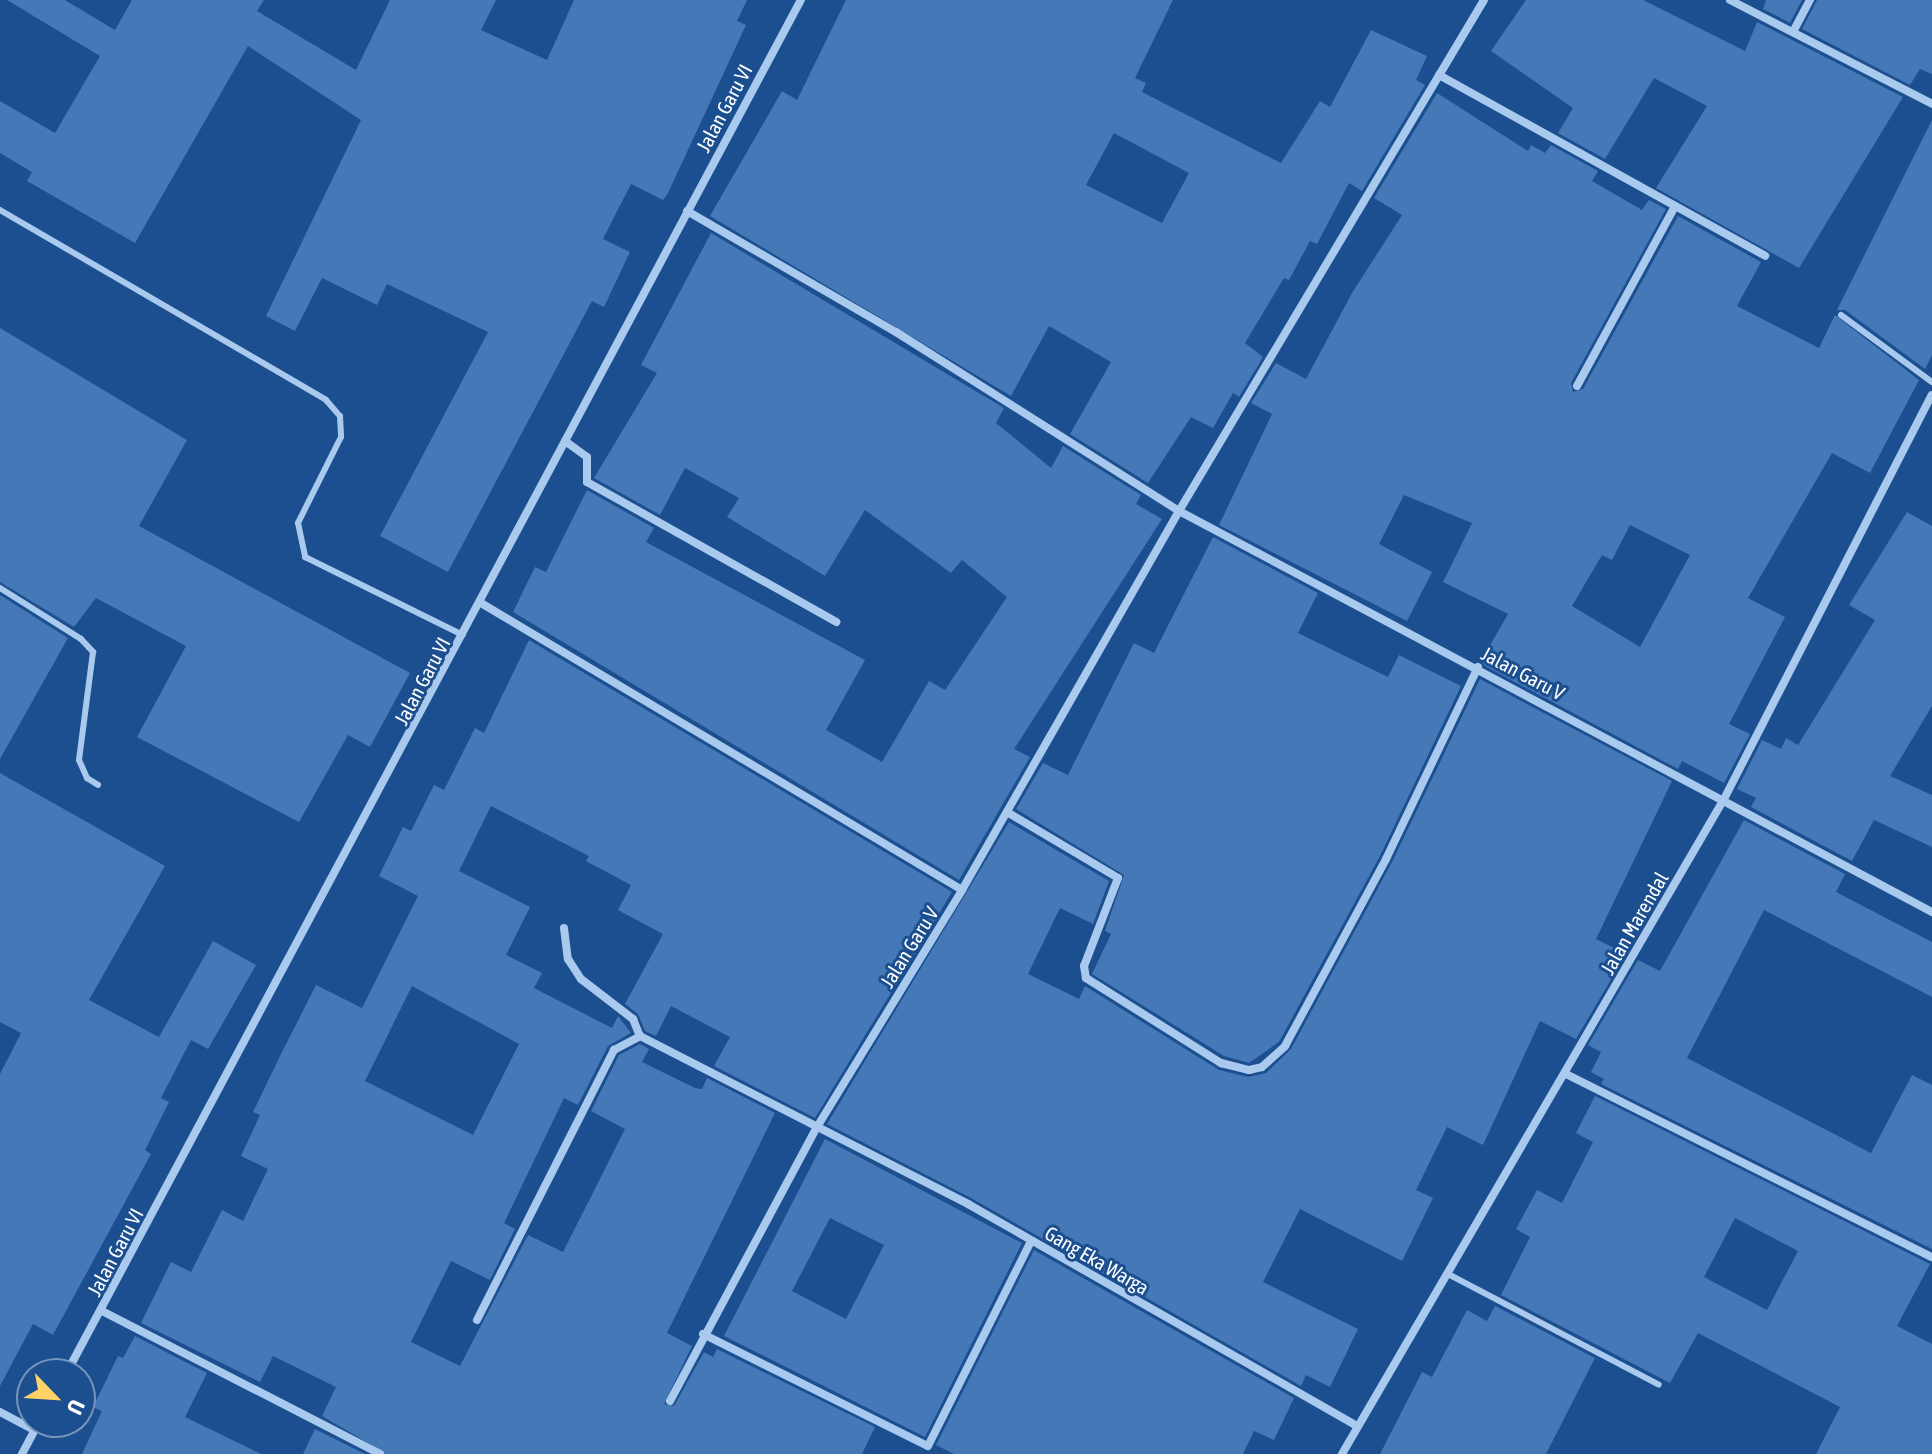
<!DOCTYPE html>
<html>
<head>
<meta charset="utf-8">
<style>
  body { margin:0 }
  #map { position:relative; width:1932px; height:1454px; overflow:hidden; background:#1b4f8f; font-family:"Asap Condensed",sans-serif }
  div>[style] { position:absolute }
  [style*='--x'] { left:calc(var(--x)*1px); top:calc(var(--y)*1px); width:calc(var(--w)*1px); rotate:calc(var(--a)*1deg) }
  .building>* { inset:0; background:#4478b7 }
  .lane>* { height:6px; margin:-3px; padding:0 3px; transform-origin:3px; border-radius:3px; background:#a9c9ee }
  .street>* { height:8px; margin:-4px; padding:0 4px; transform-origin:4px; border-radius:4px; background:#a9c9ee }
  span { translate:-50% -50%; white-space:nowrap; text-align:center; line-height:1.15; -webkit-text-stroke:6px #1b4f8f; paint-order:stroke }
  .street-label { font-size:20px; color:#fff }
  .north { position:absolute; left:16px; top:1358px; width:80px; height:80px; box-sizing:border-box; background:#1b4f8f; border:2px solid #7695bc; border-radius:50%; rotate:115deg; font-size:22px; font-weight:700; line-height:32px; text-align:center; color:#fff }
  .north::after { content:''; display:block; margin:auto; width:28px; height:36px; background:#ffd166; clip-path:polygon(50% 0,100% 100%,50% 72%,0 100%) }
</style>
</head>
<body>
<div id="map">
  <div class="building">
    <div style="clip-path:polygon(7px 0,65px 0,115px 30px,132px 0,264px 0,257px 11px,356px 70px,390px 0,496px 0,481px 30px,547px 60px,574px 0,747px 0,737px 21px,746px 25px,668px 193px,663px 200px,631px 184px,603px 239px,630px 252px,604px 307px,592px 301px,448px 572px,380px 536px,488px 332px,387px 284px,377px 305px,322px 278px,295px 331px,266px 316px,361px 120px,248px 46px,135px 243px,27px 181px,32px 172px,0 153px,0 101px,55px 133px,100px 56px)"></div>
    <div style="clip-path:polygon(evenodd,846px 0,1173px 0,1135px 78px,1146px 83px,1142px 92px,1281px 163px,1320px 101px,1330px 107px,1371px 30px,1427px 56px,1416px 80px,1425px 85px,1362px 191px,1349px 183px,1317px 244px,1310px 241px,1289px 280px,1284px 278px,1245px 343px,1263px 357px,1239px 397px,1233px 393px,1213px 428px,1191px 417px,1148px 483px,1070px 434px,1111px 362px,1049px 326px,1011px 396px,710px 216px,782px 91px,797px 100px,846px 0,1114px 133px,1189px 173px,1162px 223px,1086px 185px,1114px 133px)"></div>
    <div style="clip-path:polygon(1526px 0,1643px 0,1745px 51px,1757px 22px,1903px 97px,1799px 268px,1656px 188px,1707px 106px,1654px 78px,1605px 159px,1558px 133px,1573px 108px,1491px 51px)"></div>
    <div style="clip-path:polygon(1766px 0,1802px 0,1790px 23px,1763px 9px)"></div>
    <div style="clip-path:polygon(1817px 0,1932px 0,1932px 74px,1920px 69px,1910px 85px,1802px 29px)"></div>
    <div style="clip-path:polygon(evenodd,1437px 93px,1528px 151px,1531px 145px,1545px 153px,1551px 145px,1598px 171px,1592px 181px,1642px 210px,1649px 200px,1666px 209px,1571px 383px,1573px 392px,1583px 389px,1678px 216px,1761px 262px,1737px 306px,1819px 348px,1835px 315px,1919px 380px,1870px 473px,1832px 453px,1748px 598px,1785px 617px,1729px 724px,1750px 734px,1724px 783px,1682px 761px,1678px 769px,1485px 666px,1481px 661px,1508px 614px,1443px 582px,1472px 523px,1404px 495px,1379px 544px,1432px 572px,1407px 621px,1219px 525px,1272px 414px,1251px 403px,1276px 363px,1306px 379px,1352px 293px,1402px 215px,1374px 198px,1437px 93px,1630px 525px,1690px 555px,1640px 647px,1572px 606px,1602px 555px,1612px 560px,1630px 525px)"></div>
    <div style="clip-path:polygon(1932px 120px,1932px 355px,1925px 369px,1845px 310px,1837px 310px)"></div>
    <div style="clip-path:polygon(711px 233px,1004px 408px,996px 423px,1051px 468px,1063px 446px,1141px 495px,1136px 504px,1162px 519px,1014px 749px,1030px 757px,959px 880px,513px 612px,535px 567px,546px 572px,587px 490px,654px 528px,646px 542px,865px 660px,826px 730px,882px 762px,929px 681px,945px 690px,1007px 597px,962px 560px,951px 573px,865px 510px,825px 576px,727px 517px,739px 498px,685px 468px,660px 515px,594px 478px,657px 373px,641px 365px)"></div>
    <div style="clip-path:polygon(0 328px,187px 440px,139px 526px,410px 673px,370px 747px,348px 735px,299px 822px,137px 737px,186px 646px,96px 598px,74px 627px,0 582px)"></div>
    <div style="clip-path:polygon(1907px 512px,1932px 526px,1932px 706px,1890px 776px,1932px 795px,1932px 847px,1874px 820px,1852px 861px,1751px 807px,1756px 798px,1737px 789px,1762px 740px,1781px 749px,1786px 738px,1798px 745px,1875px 620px,1849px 605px)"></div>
    <div style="clip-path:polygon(1213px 537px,1318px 593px,1298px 633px,1388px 677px,1399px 655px,1461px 686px,1380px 856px,1279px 1042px,1249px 1063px,1224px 1056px,1092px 974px,1111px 934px,1105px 931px,1124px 875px,1016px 809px,1043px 763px,1068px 775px,1134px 643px,1154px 653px)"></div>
    <div style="clip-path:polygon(0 595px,68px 638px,0 759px)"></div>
    <div style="clip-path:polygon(evenodd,529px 640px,952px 892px,815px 1118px,714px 1066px,730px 1037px,671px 1006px,656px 1036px,645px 1031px,638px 1014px,625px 1004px,663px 934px,618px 910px,631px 885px,586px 861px,589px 856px,491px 806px,459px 871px,530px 907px,506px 955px,542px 973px,534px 988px,612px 1028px,618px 1016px,631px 1033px,608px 1046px,578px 1105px,564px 1098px,504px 1223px,515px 1229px,490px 1280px,451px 1261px,411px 1342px,460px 1366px,528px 1235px,563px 1252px,625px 1129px,591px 1111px,619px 1055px,640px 1044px,649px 1049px,642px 1062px,695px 1088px,702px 1089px,707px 1078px,775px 1113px,667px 1333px,692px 1346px,664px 1404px,674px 1406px,704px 1352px,713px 1357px,717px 1349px,875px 1427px,862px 1454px,387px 1454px,322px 1416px,336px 1387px,273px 1356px,260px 1382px,141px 1323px,171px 1262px,191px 1272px,222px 1210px,243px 1221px,268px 1169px,241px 1156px,260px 1115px,253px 1112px,281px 1054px,316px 985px,362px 1008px,418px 896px,379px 876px,403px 827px,411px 831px,434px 785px,444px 790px,475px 728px,484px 733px,529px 640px,412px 986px,519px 1044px,473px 1135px,365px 1081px,412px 986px)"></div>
    <div style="clip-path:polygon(1480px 679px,1672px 781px,1596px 939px,1626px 954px,1576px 1039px,1540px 1021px,1483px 1145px,1447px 1127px,1416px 1190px,1433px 1198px,1402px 1261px,1300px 1209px,1263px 1282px,1358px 1329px,1330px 1387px,1306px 1375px,1301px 1386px,971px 1198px,827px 1124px,1009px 822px,1109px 881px,1093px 924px,1060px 908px,1028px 974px,1079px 999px,1085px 986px,1219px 1070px,1248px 1077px,1266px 1073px,1291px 1049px,1392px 862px)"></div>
    <div style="clip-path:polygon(0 773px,165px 866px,89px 1000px,159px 1037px,213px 941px,256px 965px,208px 1049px,191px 1040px,161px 1098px,169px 1102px,145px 1150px,151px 1154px,53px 1335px,33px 1324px,0 1386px,0 1074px,21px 1033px,0 1022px)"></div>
    <div style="clip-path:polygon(1744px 820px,1845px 874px,1836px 892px,1932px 942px,1932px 997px,1764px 910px,1687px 1058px,1871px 1153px,1912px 1075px,1932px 1085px,1932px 1249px,1601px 1084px,1604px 1079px,1591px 1072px,1601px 1052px,1588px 1045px,1638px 960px,1660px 971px)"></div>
    <div style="clip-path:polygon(evenodd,1595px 1096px,1930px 1264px,1897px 1326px,1932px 1344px,1932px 1454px,1816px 1454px,1840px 1407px,1698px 1333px,1670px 1383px,1501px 1295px,1530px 1237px,1516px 1229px,1537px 1190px,1562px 1203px,1593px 1142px,1576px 1133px,1595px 1096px,1735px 1218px,1798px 1251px,1767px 1310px,1704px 1277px,1735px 1218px)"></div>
    <div style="clip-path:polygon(evenodd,825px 1139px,1022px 1243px,925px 1437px,724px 1336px,825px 1139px,830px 1218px,884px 1245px,846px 1319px,792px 1291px,830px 1218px)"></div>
    <div style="clip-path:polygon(1034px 1250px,1294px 1398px,1274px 1440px,1254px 1431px,1243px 1454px,954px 1454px,936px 1445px)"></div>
    <div style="clip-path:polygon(1495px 1306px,1595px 1358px,1546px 1454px,1380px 1454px,1422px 1372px,1432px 1377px,1467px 1310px,1487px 1321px)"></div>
    <div style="clip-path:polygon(135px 1336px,207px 1373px,185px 1417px,261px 1454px,82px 1454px,102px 1411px,93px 1407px,118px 1356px,123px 1358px)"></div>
    <div style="clip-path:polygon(315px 1429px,365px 1454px,303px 1454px)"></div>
  </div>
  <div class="lane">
    <div style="--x:0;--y:210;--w:377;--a:30.2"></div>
    <div style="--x:326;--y:400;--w:21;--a:49"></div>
    <div style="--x:340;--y:416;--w:21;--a:87"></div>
    <div style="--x:341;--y:437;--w:96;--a:116.6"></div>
    <div style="--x:298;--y:523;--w:35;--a:78"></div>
    <div style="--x:305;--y:557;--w:176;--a:26.3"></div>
    <div style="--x:1841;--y:315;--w:113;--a:36.4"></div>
    <div style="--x:0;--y:588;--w:96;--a:32.2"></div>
    <div style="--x:81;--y:639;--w:18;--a:47"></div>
    <div style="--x:93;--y:652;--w:109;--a:97.4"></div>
    <div style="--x:79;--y:760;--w:20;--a:66"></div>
    <div style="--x:87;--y:778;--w:13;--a:32"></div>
    <div style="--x:1448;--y:1274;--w:238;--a:27.7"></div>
  </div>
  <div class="street">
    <div style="--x:1730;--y:0;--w:227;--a:27.2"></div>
    <div style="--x:1794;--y:30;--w:34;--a:-62"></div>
    <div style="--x:1439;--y:75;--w:373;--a:29"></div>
    <div style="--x:687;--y:211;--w:241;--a:30.1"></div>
    <div style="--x:896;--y:332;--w:335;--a:32.3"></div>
    <div style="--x:1179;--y:511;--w:853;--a:28.04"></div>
    <div style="--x:1577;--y:386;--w:205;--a:-61.4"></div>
    <div style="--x:565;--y:441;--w:27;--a:36"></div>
    <div style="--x:587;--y:457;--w:25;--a:90"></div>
    <div style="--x:587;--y:482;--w:286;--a:29.3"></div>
    <div style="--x:481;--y:603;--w:560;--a:30.82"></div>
    <div style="--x:1007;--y:812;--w:129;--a:30.7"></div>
    <div style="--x:1118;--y:878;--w:94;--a:111.1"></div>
    <div style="--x:1084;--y:966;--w:12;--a:81"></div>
    <div style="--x:1086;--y:978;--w:160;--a:32.2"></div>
    <div style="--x:1221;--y:1063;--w:29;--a:14"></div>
    <div style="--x:1249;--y:1070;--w:13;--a:-13"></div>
    <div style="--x:1262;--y:1067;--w:31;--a:-42"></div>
    <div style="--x:1285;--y:1046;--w:213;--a:-61.6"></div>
    <div style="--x:1386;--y:859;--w:213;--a:-64.4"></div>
    <div style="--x:564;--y:928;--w:31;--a:83"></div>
    <div style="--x:568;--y:959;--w:24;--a:57"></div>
    <div style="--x:581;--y:979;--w:66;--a:37.6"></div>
    <div style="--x:633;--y:1019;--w:18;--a:68"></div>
    <div style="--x:1566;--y:1074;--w:409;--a:26.6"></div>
    <div style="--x:102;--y:1311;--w:313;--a:27.2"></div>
    <div style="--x:477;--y:1320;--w:303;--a:-63.1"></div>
    <div style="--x:614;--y:1050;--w:30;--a:-28"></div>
    <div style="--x:640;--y:1036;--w:369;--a:27.1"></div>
    <div style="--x:968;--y:1204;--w:448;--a:29.7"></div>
    <div style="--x:703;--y:1334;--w:251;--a:26.5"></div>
    <div style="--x:928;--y:1446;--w:229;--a:-63.3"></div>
    <div style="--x:66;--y:1374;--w:1558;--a:-61.86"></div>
    <div style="--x:670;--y:1401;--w:311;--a:-61.8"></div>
    <div style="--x:817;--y:1127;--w:278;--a:-58.5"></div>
    <div style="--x:962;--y:890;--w:437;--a:-60.2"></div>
    <div style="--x:1179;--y:511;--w:595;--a:-59.17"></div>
    <div style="--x:0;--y:1412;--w:38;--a:28"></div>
    <div style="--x:22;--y:1454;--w:36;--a:-62"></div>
    <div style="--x:1342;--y:1454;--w:758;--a:-59.75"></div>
    <div style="--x:1724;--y:799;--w:454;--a:-62.8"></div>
  </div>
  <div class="street-label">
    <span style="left:724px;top:108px;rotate:-62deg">Jalan Garu VI</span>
    <span style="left:1523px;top:673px;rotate:28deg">Jalan Garu V</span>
    <span style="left:422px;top:681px;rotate:-62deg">Jalan Garu VI</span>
    <span style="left:1634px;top:923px;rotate:-60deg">Jalan Marendal</span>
    <span style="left:909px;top:947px;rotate:-58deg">Jalan Garu V</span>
    <span style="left:115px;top:1252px;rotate:-62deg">Jalan Garu VI</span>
    <span style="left:1097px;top:1260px;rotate:30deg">Gang Eka Warga</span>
  </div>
  <div class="north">U</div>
</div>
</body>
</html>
